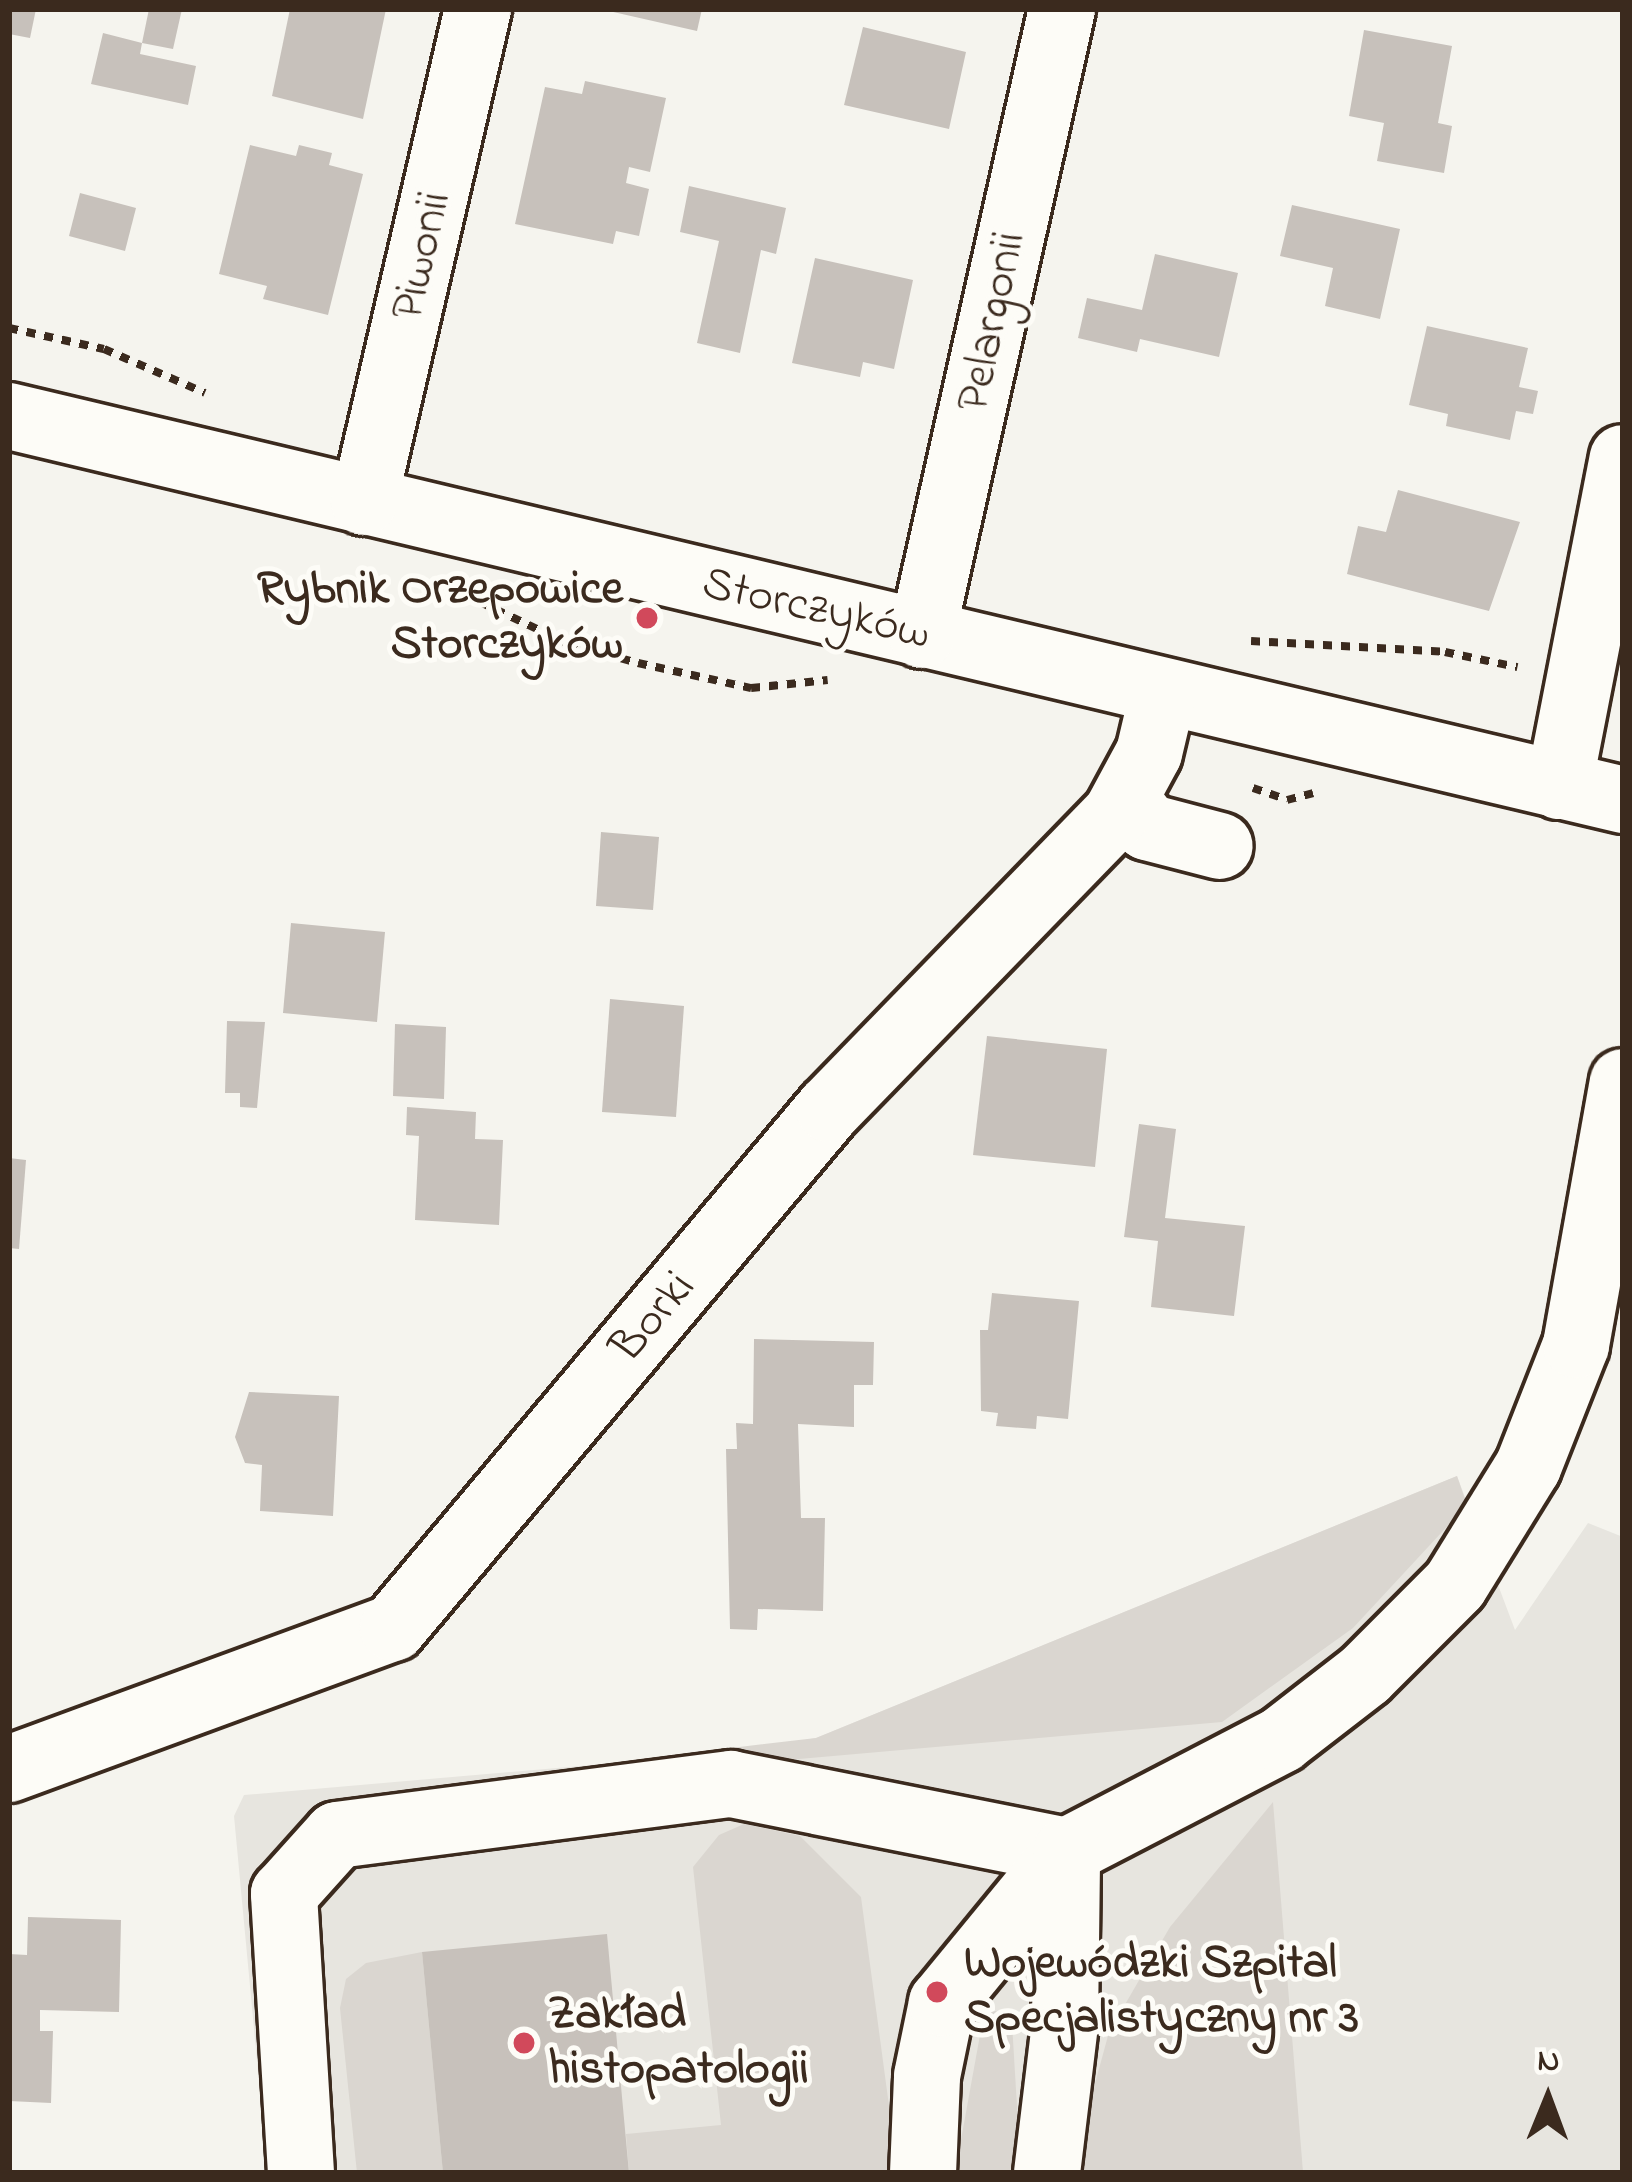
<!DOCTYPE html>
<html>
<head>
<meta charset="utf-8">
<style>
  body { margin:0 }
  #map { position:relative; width:1632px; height:2182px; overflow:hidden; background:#f5f4ee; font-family:"Indie Flower",sans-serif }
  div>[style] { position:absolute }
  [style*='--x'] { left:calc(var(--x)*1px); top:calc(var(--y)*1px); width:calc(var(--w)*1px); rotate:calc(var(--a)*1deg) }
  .built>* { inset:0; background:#e7e5df }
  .green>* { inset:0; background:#dad6d0 }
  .building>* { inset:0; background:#c7c1bb }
  .path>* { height:8px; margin-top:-4px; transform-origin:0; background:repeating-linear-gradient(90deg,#3b2a1e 0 9px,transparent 0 18px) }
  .roads { filter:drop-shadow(3px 0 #3b2a1e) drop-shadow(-3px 0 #3b2a1e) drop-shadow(0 3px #3b2a1e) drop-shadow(0 -3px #3b2a1e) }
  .minor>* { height:66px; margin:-33px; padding:0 33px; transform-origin:33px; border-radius:33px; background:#fdfcf7 }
  .dots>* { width:33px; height:33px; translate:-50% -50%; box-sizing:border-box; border:6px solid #fdfcf7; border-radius:50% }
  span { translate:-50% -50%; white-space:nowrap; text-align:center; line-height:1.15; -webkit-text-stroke:10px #fdfcf7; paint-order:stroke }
  .street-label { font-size:48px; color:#3b2a1e }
  .poi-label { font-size:48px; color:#3b2a1e; font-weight:700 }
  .right { translate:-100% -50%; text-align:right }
  .left { translate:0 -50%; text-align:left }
  .frame { position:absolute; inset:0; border:12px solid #3b2a1e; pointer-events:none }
  .north { position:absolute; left:1488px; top:2038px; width:120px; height:120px; -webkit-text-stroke:9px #fdfcf7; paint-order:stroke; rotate:1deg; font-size:33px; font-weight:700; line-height:48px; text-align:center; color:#3b2a1e }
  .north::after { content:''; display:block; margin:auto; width:42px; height:54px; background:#3b2a1e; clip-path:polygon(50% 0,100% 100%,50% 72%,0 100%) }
</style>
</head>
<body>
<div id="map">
  <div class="built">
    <div style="clip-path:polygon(1457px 1476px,1515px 1630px,1588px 1523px,1623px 1537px,1623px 2173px,261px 2173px,267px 2167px,234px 1816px,244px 1795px,730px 1753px,816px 1738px)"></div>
  </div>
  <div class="green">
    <div style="clip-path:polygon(1457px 1476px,1467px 1505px,1353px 1628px,1222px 1722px,731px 1765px,731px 1748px,816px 1738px)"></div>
    <div style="clip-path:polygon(1273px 1802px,1303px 2172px,1079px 2173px,1077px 2150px,1109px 2032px,1170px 1927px)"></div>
    <div style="clip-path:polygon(744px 1824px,800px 1836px,861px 1897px,898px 2173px,629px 2173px,626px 2134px,721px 2125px,693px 1867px,719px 1835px)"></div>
    <div style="clip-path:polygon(422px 1952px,443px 2173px,357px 2173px,340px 2008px,346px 1979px,366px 1963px)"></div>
    <div style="clip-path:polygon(1003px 2010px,1012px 2023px,1021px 2173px,955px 2173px,984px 2013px)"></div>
  </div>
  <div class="building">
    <div style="clip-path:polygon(9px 9px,36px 9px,30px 38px,9px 34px)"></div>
    <div style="clip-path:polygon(149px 9px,182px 9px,173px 49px,142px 43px)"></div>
    <div style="clip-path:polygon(290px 9px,386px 9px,363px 119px,272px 96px)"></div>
    <div style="clip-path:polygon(600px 9px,702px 9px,697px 31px)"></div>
    <div style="clip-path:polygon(863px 27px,966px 52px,949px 129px,844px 105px)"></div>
    <div style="clip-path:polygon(1364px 30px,1452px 46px,1438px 123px,1452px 126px,1444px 173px,1377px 161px,1384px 123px,1349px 116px)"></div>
    <div style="clip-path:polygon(103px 33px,142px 43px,140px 54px,196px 66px,188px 105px,91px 84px)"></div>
    <div style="clip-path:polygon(585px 81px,666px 98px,650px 172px,629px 167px,626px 183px,649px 189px,639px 236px,616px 231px,613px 244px,515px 224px,545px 87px,582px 94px)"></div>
    <div style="clip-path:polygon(250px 145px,296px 156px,299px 145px,332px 153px,329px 165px,363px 174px,328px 315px,263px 299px,267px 286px,219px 274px)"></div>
    <div style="clip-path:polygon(689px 186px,786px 208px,776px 254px,761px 250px,740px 353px,697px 343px,719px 241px,680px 232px)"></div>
    <div style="clip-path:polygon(80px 193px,136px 208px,125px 251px,69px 236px)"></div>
    <div style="clip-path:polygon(1292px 205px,1400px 229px,1380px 319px,1325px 306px,1333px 268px,1280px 256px)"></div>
    <div style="clip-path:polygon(1155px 254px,1238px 273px,1219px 357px,1140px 339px,1137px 352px,1078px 338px,1087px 298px,1142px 310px)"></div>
    <div style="clip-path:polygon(815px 258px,913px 280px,894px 369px,863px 362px,860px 377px,792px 363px)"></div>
    <div style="clip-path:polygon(1427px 326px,1528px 348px,1519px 387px,1538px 391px,1533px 414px,1516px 411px,1510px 440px,1446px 426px,1448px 414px,1409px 405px)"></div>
    <div style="clip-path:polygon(1398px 490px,1520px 522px,1489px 611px,1347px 574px,1358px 526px,1386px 532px)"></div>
    <div style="clip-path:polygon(601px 832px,659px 837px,653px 910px,596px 906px)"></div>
    <div style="clip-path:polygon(291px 923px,385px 932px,377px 1022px,283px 1013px)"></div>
    <div style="clip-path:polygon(610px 999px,684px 1006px,676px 1117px,602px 1112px)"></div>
    <div style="clip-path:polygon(227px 1021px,265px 1022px,257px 1108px,240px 1107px,240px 1093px,225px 1093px)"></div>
    <div style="clip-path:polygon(395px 1024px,446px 1027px,444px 1099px,393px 1096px)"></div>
    <div style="clip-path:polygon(987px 1036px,1107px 1049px,1095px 1167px,973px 1155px)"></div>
    <div style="clip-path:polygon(407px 1107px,476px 1112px,475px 1139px,503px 1140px,499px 1225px,415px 1220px,419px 1136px,406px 1135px)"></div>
    <div style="clip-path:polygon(1139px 1124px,1176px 1129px,1165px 1218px,1245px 1226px,1234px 1316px,1151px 1307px,1158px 1241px,1124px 1237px)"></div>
    <div style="clip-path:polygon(9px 1158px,26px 1160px,19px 1249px,9px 1248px)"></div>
    <div style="clip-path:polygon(992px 1293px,1079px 1301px,1068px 1419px,1037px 1416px,1036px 1429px,996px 1426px,998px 1413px,981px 1411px,980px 1330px,988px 1330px)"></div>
    <div style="clip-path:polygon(754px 1339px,874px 1342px,873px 1385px,854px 1385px,854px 1427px,798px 1424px,801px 1518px,825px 1518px,823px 1611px,758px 1609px,757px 1630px,730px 1629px,726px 1449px,737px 1449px,736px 1423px,753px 1424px)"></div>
    <div style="clip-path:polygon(249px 1392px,339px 1396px,333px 1516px,260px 1511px,262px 1465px,245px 1463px,235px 1437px)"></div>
    <div style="clip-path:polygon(28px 1917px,121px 1920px,119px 2012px,40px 2010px,40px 2031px,53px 2031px,51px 2103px,9px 2101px,9px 1954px,27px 1955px)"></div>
    <div style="clip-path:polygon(607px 1934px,629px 2173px,443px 2173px,422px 1952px)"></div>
  </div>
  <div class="path">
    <div style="--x:9;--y:328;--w:97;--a:12.5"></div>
    <div style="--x:104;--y:349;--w:110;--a:23.5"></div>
    <div style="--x:463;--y:594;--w:117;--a:25.3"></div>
    <div style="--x:569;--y:644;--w:72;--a:15.4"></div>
    <div style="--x:638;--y:663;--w:116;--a:12.5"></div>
    <div style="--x:751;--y:688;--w:77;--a:-5.9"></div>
    <div style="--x:1251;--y:641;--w:194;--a:3.2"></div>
    <div style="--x:1445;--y:652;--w:74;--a:11.8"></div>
    <div style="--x:1253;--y:788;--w:36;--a:19"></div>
    <div style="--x:1287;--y:800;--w:27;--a:-15"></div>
  </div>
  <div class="roads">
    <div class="minor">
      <div style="--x:9;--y:416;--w:1659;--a:13.38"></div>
      <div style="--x:364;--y:502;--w:506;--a:-76.98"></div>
      <div style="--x:922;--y:635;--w:641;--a:-77.39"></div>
      <div style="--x:1559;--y:786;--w:334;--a:-79"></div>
      <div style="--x:1127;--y:800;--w:34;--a:53"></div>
      <div style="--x:1147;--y:827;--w:75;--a:14.6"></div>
      <div style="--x:9;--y:1769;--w:409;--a:-20.2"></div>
      <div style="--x:393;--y:1628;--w:678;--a:-49.97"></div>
      <div style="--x:829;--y:1109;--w:412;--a:-45.8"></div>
      <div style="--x:1116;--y:814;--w:69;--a:-61.6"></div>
      <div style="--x:1149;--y:753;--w:61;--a:-76.7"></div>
      <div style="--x:301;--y:2173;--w:280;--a:-93.5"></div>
      <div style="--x:284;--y:1894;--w:79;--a:-48.1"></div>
      <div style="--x:337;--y:1835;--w:397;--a:-7.4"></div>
      <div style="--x:731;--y:1784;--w:343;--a:11.3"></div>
      <div style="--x:923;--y:2173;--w:97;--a:-87.6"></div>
      <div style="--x:927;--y:2076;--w:75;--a:-78.4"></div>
      <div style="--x:942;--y:2003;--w:197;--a:-50.6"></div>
      <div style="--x:1067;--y:1851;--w:241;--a:-27.4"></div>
      <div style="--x:1281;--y:1740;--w:106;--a:-37.7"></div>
      <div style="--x:1365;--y:1675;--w:127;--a:-45"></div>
      <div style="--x:1455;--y:1585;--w:139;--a:-58.3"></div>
      <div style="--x:1528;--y:1467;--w:131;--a:-68.5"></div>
      <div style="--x:1576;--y:1345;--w:267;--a:-79.9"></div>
      <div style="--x:1047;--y:2173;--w:149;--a:-83.1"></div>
      <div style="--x:1065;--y:2025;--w:174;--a:-89.3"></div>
    </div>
  </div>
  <div class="dots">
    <div style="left:647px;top:618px;background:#d1495b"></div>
    <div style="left:937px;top:1992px;background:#d1495b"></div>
    <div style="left:524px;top:2043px;background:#d1495b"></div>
  </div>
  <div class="street-label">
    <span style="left:423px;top:256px;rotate:-77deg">Piwonii</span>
    <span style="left:993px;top:322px;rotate:-78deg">Pelargonii</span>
    <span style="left:816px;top:610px;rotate:13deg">Storczyków</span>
    <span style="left:654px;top:1318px;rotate:-50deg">Borki</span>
  </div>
  <div class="poi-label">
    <span class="right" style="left:623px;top:618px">Rybnik Orzepowice<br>Storczyków</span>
    <span class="left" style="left:964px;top:1992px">Wojewódzki Szpital<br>Specjalistyczny nr 3</span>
    <span class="left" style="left:548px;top:2043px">Zakład<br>histopatologii</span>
  </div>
  <div class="frame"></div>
  <div class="north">N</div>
</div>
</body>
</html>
